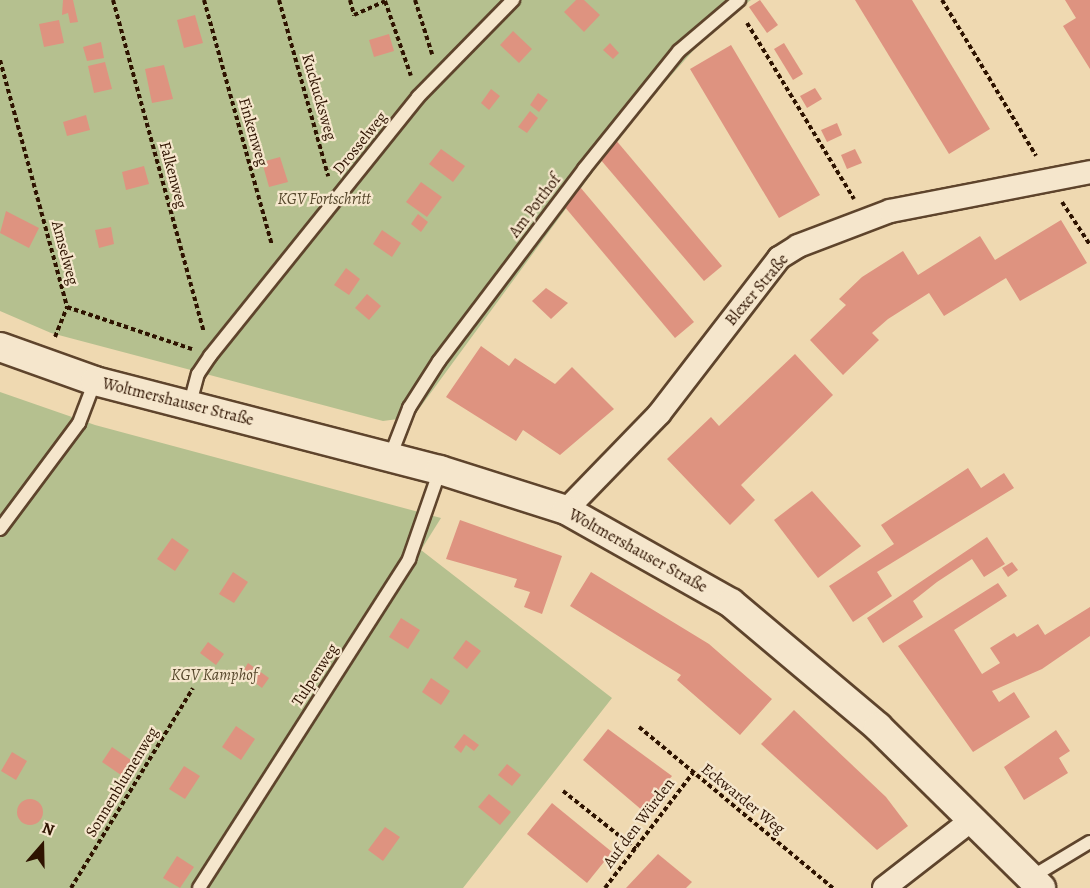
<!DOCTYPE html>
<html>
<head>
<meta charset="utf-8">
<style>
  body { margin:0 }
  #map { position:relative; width:1090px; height:888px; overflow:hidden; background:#efd9b1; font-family:Alegreya,serif }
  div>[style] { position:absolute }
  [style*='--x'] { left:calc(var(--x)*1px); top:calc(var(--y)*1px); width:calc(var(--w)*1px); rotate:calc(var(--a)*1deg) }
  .green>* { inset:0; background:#b5c08f }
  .building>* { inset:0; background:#de9380 }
  .round { border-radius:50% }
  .path>* { height:4px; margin-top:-2px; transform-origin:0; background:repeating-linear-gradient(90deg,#2e1300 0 4.5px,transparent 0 7.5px) }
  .roads { filter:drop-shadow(2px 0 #5e442c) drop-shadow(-2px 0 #5e442c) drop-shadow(0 2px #5e442c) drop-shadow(0 -2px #5e442c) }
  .service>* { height:12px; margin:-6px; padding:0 6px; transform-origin:6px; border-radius:6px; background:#f5e6cc }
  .minor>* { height:22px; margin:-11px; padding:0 11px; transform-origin:11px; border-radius:11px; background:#f5e6cc }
  .tertiary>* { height:28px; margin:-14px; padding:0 14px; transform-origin:14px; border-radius:14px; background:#f5e6cc }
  span { translate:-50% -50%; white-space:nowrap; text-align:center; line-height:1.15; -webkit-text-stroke:4.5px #f5e6cc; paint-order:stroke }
  .street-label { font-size:16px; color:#2e1300 }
  .park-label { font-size:16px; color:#56472b; font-style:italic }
  .north { position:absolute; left:12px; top:816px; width:60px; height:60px; -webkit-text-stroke:4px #f5e6cc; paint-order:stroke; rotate:20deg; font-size:16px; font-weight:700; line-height:24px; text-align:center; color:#2e1300 }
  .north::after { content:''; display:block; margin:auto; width:21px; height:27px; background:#2e1300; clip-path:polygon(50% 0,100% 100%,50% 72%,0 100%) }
</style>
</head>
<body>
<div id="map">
  <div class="green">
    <div style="clip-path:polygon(0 0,751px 0,715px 26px,628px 124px,413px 417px,383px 421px,51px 333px,0 311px)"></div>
    <div style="clip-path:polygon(0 392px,95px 425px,441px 518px,421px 550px,612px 698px,463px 888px,0 888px)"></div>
  </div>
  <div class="building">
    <div style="clip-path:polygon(63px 0,73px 0,78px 22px,70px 23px,68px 13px,62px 15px)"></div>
    <div style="clip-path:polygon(576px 0,584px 0,600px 15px,584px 32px,564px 12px)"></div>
    <div style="clip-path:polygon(760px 0,778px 25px,767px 33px,749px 7px)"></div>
    <div style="clip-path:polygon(855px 0,912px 0,990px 129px,949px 154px)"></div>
    <div style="clip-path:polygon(1065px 0,1090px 0,1090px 69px,1063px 26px,1076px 18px)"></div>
    <div style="clip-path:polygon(195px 15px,203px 43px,184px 48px,177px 20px)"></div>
    <div style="clip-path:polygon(59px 20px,64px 43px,44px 47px,39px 24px)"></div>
    <div style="clip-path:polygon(513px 31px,532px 49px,519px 63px,500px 45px)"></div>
    <div style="clip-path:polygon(389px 34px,394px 51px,374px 57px,369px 40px)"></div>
    <div style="clip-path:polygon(101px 42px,104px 58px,87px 61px,83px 47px)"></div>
    <div style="clip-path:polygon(610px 43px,619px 53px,613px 59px,603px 50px)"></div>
    <div style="clip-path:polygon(784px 43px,803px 74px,793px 80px,774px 49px)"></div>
    <div style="clip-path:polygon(731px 45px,820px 195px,779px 218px,690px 69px)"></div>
    <div style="clip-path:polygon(105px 62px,112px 89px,94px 93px,88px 66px)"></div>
    <div style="clip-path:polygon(164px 65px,173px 99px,152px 103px,145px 69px)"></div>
    <div style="clip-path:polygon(815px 88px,822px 99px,807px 108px,800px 96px)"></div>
    <div style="clip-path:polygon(491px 89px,500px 96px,489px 110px,481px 103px)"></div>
    <div style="clip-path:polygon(538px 93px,548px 100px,539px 112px,530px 105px)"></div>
    <div style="clip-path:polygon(530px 111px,538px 118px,527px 133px,518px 127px)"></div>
    <div style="clip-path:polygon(86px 115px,90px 130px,67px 136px,63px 122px)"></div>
    <div style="clip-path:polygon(837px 123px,842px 135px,827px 142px,821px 130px)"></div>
    <div style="clip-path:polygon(615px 139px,722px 266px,704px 281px,600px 159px)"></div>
    <div style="clip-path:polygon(441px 149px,465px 166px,453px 182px,429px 164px)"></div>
    <div style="clip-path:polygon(855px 149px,862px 163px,847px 169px,841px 155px)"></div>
    <div style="clip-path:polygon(280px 157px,288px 182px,269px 187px,262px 162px)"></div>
    <div style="clip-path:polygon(144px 166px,149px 184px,126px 190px,122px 172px)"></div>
    <div style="clip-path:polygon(421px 182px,442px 197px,427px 217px,406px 202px)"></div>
    <div style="clip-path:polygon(580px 187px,694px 322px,675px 338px,564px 206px)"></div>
    <div style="clip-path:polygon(6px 211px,39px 228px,29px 248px,0 233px)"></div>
    <div style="clip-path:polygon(418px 214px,428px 222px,421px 232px,411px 224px)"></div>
    <div style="clip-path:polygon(1061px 220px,1087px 263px,1020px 301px,1006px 278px,944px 316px,929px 293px,888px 319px,872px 333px,879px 340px,843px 375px,810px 340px,846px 305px,839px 299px,862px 277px,903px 251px,918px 275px,980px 236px,995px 260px)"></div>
    <div style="clip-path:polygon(111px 227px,114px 244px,99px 248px,95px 230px)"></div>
    <div style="clip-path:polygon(382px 230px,401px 243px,392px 257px,373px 244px)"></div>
    <div style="clip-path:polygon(346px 268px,360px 279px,349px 295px,334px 285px)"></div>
    <div style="clip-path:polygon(546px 288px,568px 303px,551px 319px,532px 301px)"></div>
    <div style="clip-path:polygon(367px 294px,381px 306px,369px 320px,355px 308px)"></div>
    <div style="clip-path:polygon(481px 346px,509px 366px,515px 358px,555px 384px,572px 367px,614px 409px,560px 455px,523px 430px,516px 441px,446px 397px)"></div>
    <div style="clip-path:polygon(795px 354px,833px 395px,741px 485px,755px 500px,730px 525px,667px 459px,711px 417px,719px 426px)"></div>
    <div style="clip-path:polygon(968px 468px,981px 488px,1004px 473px,1014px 488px,877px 572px,892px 596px,853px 622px,829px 586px,894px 544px,881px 525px)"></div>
    <div style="clip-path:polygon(812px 491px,861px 546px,818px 578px,774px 520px)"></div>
    <div style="clip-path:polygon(460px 520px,562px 556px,542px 614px,524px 607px,530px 592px,514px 587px,517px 579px,446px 559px)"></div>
    <div style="clip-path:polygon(987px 537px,1005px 564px,984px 577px,972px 559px,937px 582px,913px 601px,923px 617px,883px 643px,867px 618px)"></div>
    <div style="clip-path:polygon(172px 538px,189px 550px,175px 571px,157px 559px)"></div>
    <div style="clip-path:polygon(1012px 562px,1018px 570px,1008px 577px,1002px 568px)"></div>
    <div style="clip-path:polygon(233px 572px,248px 582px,234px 603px,219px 594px)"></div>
    <div style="clip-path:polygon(591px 572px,709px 644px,772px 699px,740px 735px,677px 680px,681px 675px,570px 606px)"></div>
    <div style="clip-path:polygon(998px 583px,1007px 596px,954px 630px,982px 674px,1000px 663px,990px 648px,1014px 633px,1017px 637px,1038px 624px,1045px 635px,1090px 607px,1090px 636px,1042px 669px,992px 691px,999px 702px,1014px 692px,1030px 717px,973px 752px,898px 646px)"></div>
    <div style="clip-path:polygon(401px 618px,420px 630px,408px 649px,389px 637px)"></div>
    <div style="clip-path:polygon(466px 640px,481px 651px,467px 669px,453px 658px)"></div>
    <div style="clip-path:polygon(208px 642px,224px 654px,216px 665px,200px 653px)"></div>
    <div style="clip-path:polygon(248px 663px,269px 678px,262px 688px,242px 673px)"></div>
    <div style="clip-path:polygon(431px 678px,450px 691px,441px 705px,422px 692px)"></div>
    <div style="clip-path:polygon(794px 710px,886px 797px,908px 826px,877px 850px,761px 744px)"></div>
    <div style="clip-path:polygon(236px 726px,255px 739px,241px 760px,222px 747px)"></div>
    <div style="clip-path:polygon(608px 729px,672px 776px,643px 811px,583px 760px)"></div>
    <div style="clip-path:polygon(1056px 730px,1070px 751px,1059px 758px,1068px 773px,1024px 800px,1004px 767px)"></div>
    <div style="clip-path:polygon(464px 734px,479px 745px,474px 751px,466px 745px,461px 753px,454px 747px)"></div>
    <div style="clip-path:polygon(112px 747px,131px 760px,121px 775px,102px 762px)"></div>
    <div style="clip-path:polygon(12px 752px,27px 761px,16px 780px,1px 771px)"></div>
    <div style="clip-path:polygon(507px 764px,521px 775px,512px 786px,498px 775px)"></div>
    <div style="clip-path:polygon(184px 766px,200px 776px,185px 799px,169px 789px)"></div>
    <div style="clip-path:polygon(489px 794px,511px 812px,500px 825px,478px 807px)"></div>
    <div class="round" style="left:17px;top:799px;width:26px;height:26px"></div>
    <div style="clip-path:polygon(552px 803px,612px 852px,587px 883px,527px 834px)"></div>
    <div style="clip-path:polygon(385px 827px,400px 837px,383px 861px,368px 850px)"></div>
    <div style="clip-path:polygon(658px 854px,692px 882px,686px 888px,626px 888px)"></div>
    <div style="clip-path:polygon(177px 856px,194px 867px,180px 888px,163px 878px)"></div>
  </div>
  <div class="path">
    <div style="--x:113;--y:0;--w:344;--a:74.7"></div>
    <div style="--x:204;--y:0;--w:254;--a:74.5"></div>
    <div style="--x:279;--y:0;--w:183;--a:74.4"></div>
    <div style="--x:350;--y:0;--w:16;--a:75"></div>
    <div style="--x:354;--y:15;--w:34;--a:-24"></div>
    <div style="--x:385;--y:1;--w:79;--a:70.9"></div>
    <div style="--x:415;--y:0;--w:57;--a:72.5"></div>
    <div style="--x:942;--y:0;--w:182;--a:58.9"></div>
    <div style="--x:747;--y:23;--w:206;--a:58.7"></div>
    <div style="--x:0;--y:60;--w:256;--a:74.8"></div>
    <div style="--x:1062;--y:202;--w:51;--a:56.9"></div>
    <div style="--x:67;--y:307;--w:132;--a:18.6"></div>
    <div style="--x:55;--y:337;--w:32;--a:-68"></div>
    <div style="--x:639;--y:727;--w:252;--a:39.7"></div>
    <div style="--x:563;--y:791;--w:93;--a:38.5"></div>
    <div style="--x:71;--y:888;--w:234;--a:-58.6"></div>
    <div style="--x:605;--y:888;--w:145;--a:-52.6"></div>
  </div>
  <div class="roads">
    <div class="service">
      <div style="--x:189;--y:407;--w:34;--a:-75"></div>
      <div style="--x:198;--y:374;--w:22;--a:-56"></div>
      <div style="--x:210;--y:356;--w:332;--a:-51.2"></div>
      <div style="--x:418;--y:97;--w:136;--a:-45.6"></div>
      <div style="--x:390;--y:457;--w:53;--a:-68.8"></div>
      <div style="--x:409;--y:408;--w:56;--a:-57.4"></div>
      <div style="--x:439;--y:361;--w:241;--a:-52.9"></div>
      <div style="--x:584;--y:169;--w:151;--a:-51.2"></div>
      <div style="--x:679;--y:51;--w:79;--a:-40.4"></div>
      <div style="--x:0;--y:529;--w:132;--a:-53.3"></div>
      <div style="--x:79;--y:423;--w:45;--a:-69.1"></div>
      <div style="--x:1030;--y:878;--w:70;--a:-31"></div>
      <div style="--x:199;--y:888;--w:390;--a:-57.4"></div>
      <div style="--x:409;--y:559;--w:94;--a:-70.8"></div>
    </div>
    <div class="minor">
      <div style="--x:566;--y:510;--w:134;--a:-45.9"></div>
      <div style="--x:659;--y:414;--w:197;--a:-52.4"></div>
      <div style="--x:779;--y:258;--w:22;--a:-32"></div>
      <div style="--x:798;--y:246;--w:98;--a:-20.8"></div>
      <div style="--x:890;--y:211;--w:204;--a:-11"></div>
      <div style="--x:884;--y:888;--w:108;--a:-37.8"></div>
    </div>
    <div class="tertiary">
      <div style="--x:0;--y:347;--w:101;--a:19.7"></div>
      <div style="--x:95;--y:381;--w:356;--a:14.5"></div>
      <div style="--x:440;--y:470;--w:132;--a:17.6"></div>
      <div style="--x:566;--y:510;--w:189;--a:29.4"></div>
      <div style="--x:731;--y:603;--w:192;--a:40.1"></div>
      <div style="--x:878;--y:727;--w:229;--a:44.6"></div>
    </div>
  </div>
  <div class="street-label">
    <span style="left:319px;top:97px;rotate:74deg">Kuckucksweg</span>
    <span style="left:253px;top:132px;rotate:74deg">Finkenweg</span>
    <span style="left:360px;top:143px;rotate:-51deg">Drosselweg</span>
    <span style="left:173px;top:175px;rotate:75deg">Falkenweg</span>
    <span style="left:535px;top:206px;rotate:-53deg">Am Potthof</span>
    <span style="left:65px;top:253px;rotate:75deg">Amselweg</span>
    <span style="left:757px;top:290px;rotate:-50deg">Blexer Straße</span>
    <span style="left:178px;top:402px;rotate:14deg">Woltmershauser Straße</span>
    <span style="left:638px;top:551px;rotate:29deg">Woltmershauser Straße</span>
    <span style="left:315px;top:675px;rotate:-57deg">Tulpenweg</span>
    <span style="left:122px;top:782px;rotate:-59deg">Sonnenblumenweg</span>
    <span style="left:743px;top:799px;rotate:39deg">Eckwarder Weg</span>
    <span style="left:639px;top:823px;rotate:-53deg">Auf den Würden</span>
  </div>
  <div class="park-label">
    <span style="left:324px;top:199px">KGV Fortschritt</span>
    <span style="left:214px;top:675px">KGV Kamphof</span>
  </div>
  <div class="north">N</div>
</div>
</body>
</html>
